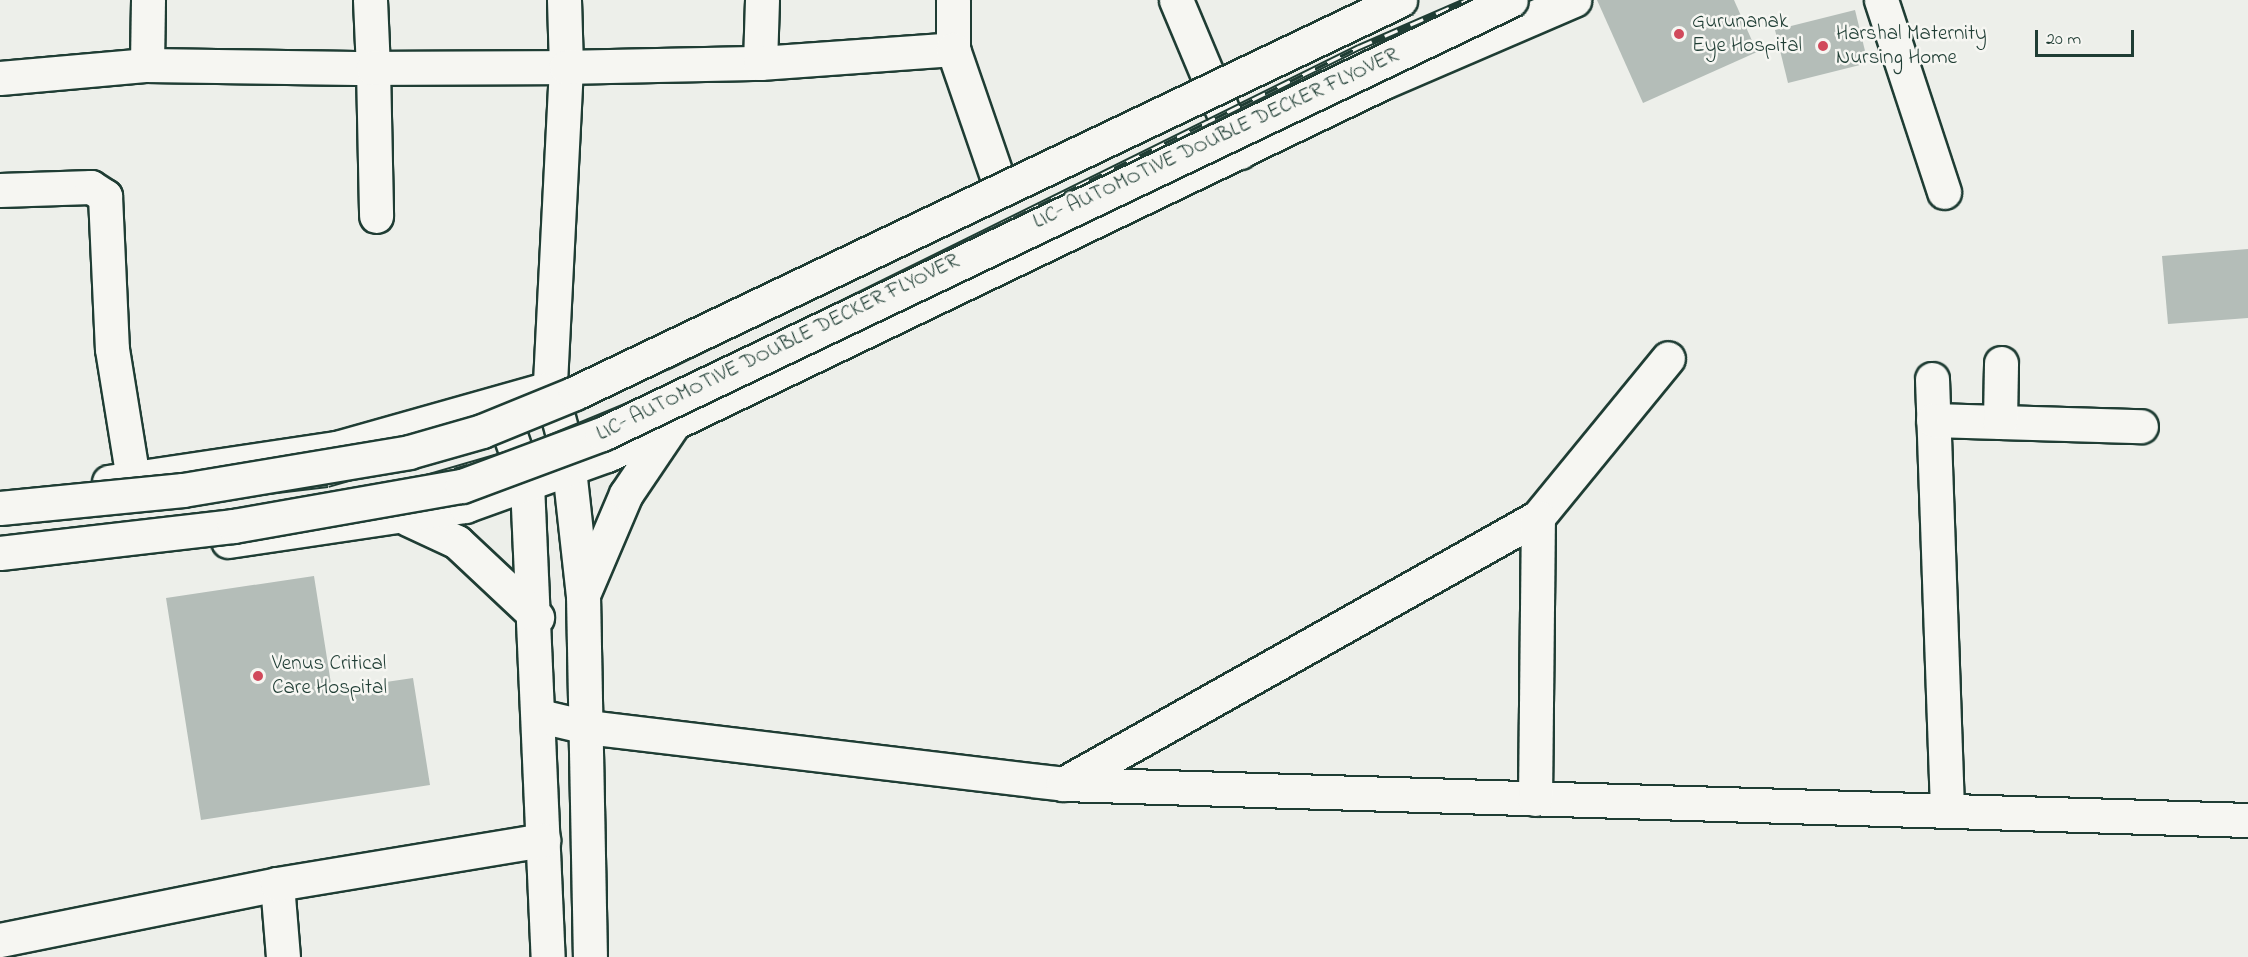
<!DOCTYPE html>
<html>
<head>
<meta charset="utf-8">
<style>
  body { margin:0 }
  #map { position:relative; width:2248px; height:957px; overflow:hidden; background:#edefea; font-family:"Indie Flower",sans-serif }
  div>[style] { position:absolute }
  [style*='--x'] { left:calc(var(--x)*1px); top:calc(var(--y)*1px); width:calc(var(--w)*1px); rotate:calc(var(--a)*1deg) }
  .building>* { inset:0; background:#b4bdb8 }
  .roads { filter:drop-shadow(2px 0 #1f3d34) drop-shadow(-2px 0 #1f3d34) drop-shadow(0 2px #1f3d34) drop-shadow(0 -2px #1f3d34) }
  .minor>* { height:33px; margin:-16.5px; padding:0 16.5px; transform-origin:16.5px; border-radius:16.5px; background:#f6f6f2 }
  .major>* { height:33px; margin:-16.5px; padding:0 16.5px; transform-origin:16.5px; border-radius:16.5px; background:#f6f6f2 }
  .rail>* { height:7px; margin-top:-3.5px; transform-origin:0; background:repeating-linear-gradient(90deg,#f6f6f2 0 14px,#1f3d34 0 28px); box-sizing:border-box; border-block:2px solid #1f3d34 }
  .bridges { filter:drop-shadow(2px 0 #1f3d34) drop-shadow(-2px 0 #1f3d34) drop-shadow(0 2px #1f3d34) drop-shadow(0 -2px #1f3d34) }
  .major-bridge>* { height:33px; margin:-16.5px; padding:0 16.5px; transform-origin:16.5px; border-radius:16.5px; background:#f6f6f2 }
  .dots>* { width:16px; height:16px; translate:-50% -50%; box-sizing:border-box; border:3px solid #f6f6f2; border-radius:50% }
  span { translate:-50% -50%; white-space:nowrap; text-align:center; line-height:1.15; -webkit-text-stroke:5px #f6f6f2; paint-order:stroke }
  .poi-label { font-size:21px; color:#1f3d34 }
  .left { translate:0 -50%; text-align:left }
  .street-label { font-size:21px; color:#1f3d34 }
  .scale { position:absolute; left:2035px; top:30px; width:99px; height:27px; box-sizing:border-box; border:3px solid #1f3d34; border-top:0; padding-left:8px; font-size:18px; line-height:21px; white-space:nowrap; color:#1f3d34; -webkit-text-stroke:4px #f6f6f2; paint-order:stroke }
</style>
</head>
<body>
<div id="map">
  <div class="building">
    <div style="clip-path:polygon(1597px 0,1734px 0,1757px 52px,1643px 103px)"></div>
    <div style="clip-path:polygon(1855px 10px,1868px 63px,1788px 83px,1775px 30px)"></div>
    <div style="clip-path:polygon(2248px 249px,2248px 318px,2168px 324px,2162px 256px)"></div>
    <div style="clip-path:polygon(314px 576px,332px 690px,413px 678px,430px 785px,201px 820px,166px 598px)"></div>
  </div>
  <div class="roads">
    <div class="minor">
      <div style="--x:148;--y:0;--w:65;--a:90.9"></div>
      <div style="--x:147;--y:65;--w:226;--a:0.8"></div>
      <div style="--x:373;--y:68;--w:148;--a:88.8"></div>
      <div style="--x:370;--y:0;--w:68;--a:87.5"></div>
      <div style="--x:373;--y:68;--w:193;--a:-0.3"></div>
      <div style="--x:566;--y:67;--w:320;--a:92.9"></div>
      <div style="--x:550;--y:387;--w:66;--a:75.1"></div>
      <div style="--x:567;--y:451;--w:145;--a:83.7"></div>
      <div style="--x:583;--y:595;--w:362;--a:88.9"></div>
      <div style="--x:564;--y:0;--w:67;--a:88.3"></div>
      <div style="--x:566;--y:67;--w:194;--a:-1.2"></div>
      <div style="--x:762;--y:0;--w:63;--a:91.8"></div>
      <div style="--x:760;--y:63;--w:194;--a:-4.1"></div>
      <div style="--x:953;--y:0;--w:49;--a:90"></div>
      <div style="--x:953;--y:49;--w:135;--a:71"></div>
      <div style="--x:1176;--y:0;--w:165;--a:67.2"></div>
      <div style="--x:1881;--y:0;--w:202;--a:71.8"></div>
      <div style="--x:0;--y:78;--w:148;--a:-5.1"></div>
      <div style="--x:0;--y:190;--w:91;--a:-1.9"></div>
      <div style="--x:91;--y:187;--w:17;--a:33"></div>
      <div style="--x:105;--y:196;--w:153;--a:87.4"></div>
      <div style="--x:112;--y:349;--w:132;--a:80.8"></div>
      <div style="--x:1932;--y:379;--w:429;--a:88"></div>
      <div style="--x:500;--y:406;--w:83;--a:70.9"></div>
      <div style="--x:527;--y:484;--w:473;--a:87.5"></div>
      <div style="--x:1933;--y:420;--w:208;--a:1.7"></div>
      <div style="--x:2000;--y:422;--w:59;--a:-89"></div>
      <div style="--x:408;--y:519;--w:54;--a:25.1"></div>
      <div style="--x:457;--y:542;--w:110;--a:43.2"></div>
      <div style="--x:585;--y:590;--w:104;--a:-66.9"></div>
      <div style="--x:626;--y:494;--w:86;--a:-55.9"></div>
      <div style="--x:540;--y:716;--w:48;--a:13.2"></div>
      <div style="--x:587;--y:727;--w:479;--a:6.8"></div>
      <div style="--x:1063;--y:784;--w:1186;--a:1.74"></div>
      <div style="--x:1063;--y:784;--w:545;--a:-29.34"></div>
      <div style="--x:1538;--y:517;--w:205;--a:-50.7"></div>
      <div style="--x:1535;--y:799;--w:282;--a:-89.4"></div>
      <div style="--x:277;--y:884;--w:73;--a:85.3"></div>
      <div style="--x:0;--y:940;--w:283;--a:-11.4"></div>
      <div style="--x:277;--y:884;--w:270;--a:-9.4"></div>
    </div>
    <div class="major">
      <div style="--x:109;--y:482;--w:231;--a:-8.5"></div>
      <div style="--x:337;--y:448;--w:213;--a:-15.8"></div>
      <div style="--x:228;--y:541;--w:240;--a:-8.4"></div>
      <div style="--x:465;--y:506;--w:151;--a:-19.8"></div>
      <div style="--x:607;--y:455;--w:864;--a:-25.65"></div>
      <div style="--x:1386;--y:81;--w:205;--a:-23.3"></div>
    </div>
  </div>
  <div class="rail">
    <div style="--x:0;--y:523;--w:330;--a:-6.8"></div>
    <div style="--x:328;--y:484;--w:188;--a:-16"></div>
    <div style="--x:509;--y:432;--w:171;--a:-22.4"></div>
    <div style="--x:667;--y:367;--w:835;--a:-26.07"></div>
    <div style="--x:0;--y:543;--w:335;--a:-6.7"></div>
    <div style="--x:333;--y:504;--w:191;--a:-16.2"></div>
    <div style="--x:516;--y:451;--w:172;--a:-22.5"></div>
    <div style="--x:675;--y:385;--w:763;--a:-26.3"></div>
    <div style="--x:1359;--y:47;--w:118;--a:-23.5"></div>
  </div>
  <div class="bridges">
    <div class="major-bridge">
      <div style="--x:0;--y:508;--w:184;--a:-5.6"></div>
      <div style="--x:183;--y:490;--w:229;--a:-9.5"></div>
      <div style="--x:409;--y:452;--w:76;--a:-16"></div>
      <div style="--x:482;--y:431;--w:100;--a:-22.2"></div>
      <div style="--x:575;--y:393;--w:914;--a:-25.47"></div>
      <div style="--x:0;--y:553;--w:236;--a:-6.6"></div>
      <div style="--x:234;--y:526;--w:231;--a:-10"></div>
      <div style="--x:462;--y:486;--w:149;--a:-20.4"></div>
      <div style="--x:602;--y:434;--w:1007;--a:-25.52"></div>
    </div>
  </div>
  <div class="dots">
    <div style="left:1679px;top:34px;background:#d1495b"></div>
    <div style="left:1823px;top:46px;background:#d1495b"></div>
    <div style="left:258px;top:676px;background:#d1495b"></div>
  </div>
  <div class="poi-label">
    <span class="left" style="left:1692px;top:34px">Gurunanak<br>Eye Hospital</span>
    <span class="left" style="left:1836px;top:46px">Harshal Maternity<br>Nursing Home</span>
    <span class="left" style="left:272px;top:676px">Venus Critical<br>Care Hospital</span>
  </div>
  <div class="street-label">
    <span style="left:1216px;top:139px;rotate:-25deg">LIC- AUTOMOTIVE DOUBLE DECKER FLYOVER</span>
    <span style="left:778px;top:348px;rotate:-26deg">LIC- AUTOMOTIVE DOUBLE DECKER FLYOVER</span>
  </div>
  <div class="scale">20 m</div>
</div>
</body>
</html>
